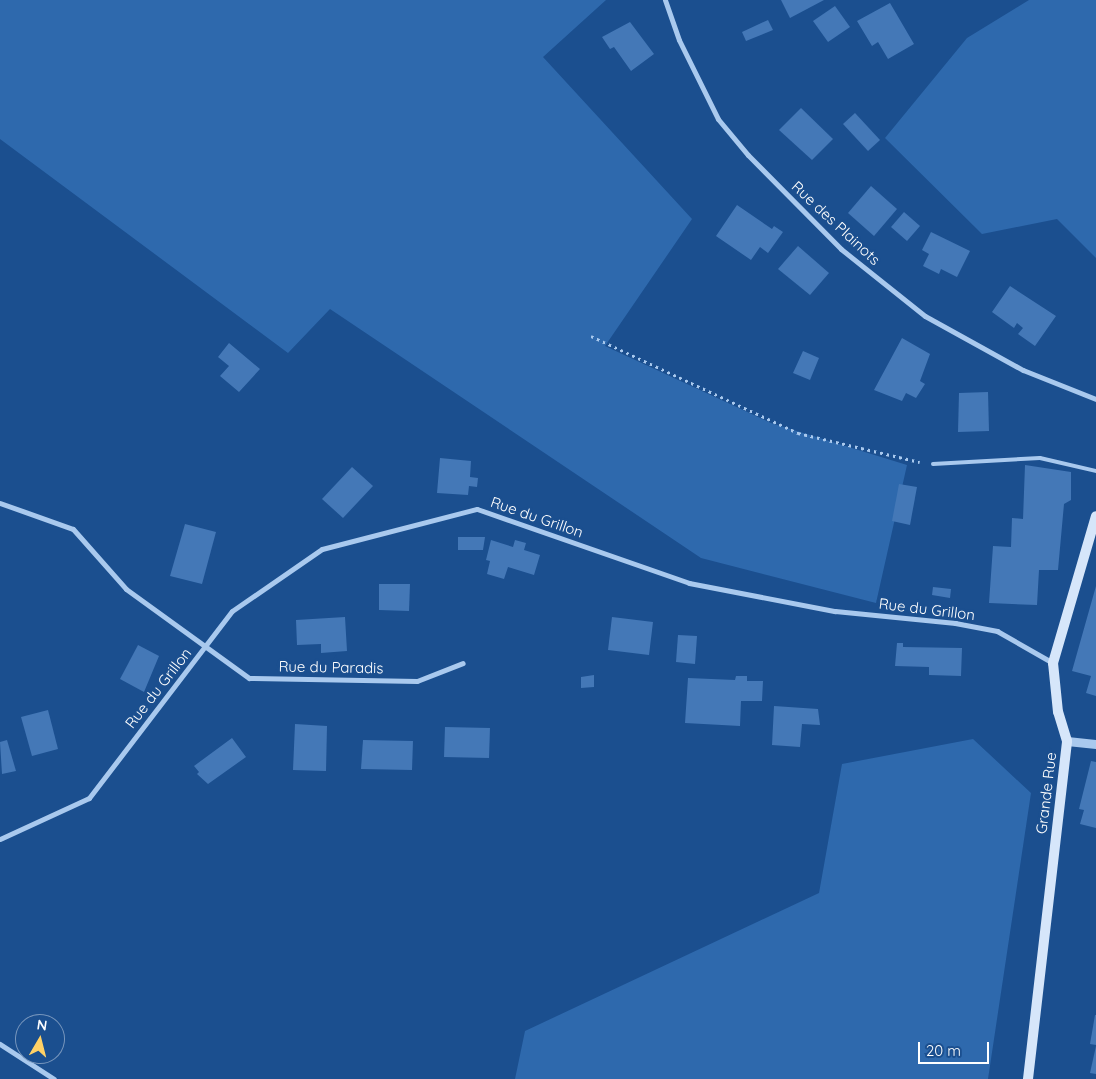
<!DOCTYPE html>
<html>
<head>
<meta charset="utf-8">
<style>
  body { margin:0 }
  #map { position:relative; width:1096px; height:1079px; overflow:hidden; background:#1b4f8f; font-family:Quicksand,sans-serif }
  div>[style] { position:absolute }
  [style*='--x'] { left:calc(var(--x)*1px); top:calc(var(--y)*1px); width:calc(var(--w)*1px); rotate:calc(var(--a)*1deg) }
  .green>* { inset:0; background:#2e69ad }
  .building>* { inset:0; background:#4478b7 }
  .path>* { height:3px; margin-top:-1.5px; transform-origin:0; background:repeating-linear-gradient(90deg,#a9c9ee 0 2.5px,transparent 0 6.5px) }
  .service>* { height:4px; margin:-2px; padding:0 2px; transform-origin:2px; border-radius:2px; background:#a9c9ee }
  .minor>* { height:5px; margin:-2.5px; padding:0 2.5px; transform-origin:2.5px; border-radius:2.5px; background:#a9c9ee }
  .tertiary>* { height:9px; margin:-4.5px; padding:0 4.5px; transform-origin:4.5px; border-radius:4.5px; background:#a9c9ee }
  .secondary>* { height:10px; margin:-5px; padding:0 5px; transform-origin:5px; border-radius:5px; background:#d6e6fa }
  span { translate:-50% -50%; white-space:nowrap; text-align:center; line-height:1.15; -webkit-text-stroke:5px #1b4f8f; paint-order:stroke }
  .street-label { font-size:15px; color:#fff }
  .north { position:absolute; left:15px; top:1014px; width:50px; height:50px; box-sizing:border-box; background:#1b4f8f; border:1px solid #7695bc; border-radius:50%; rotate:8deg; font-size:14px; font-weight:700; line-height:20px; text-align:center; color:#fff }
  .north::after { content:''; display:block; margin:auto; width:18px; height:22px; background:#ffd166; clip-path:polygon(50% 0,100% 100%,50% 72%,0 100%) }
  .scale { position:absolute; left:918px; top:1042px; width:71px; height:22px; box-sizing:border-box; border:2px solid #fff; border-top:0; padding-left:6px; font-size:15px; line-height:18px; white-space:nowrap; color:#fff; -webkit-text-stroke:4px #1b4f8f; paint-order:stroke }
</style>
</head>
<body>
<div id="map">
  <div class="green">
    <div style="clip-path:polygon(0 0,606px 0,543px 57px,692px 219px,605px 346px,771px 423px,907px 465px,876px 603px,701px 558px,330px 309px,288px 353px,0 139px)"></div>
    <div style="clip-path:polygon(1029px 0,1096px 0,1096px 258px,1057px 219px,982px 234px,885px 138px,967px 38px)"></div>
    <div style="clip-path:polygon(973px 739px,1031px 793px,988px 1079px,515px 1079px,525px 1031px,819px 893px,842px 764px)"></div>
  </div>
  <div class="building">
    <div style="clip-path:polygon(781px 0,824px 0,790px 18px)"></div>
    <div style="clip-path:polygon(890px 3px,914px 44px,888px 59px,878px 42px,872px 46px,857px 21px)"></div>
    <div style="clip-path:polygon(835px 6px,850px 27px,828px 42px,813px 21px)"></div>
    <div style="clip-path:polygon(768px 20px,773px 30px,746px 41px,742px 32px)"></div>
    <div style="clip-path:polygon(630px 22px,654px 54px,631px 71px,614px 47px,610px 49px,602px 37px)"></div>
    <div style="clip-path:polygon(801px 108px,833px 139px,812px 160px,779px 130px)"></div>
    <div style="clip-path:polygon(855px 113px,880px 140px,868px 151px,843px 124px)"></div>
    <div style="clip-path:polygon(871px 186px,897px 209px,874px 236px,848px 213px)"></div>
    <div style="clip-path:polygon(737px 205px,772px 229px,774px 226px,783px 232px,768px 253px,760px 247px,751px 260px,716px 236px)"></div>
    <div style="clip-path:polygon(904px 212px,920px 226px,907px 241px,891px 227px)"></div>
    <div style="clip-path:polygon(931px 232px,970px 251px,957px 277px,941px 269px,939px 274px,923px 266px,929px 254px,922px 250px)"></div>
    <div style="clip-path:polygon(798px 246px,829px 273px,810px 295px,778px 269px)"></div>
    <div style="clip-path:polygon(1010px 286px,1056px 316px,1035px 346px,1018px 334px,1023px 328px,1017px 323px,1014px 328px,992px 312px)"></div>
    <div style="clip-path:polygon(902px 338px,930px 354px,920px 381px,925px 384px,916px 398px,906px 393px,902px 401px,874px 390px)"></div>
    <div style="clip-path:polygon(229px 343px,260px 369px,239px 392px,220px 376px,229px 366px,218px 357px)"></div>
    <div style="clip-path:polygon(803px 351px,819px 358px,810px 380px,793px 373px)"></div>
    <div style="clip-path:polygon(988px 392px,989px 431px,958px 432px,959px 393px)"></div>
    <div style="clip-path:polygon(440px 458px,471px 461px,470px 477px,478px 478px,477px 487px,469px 486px,468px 495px,437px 493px)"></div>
    <div style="clip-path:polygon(1025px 465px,1071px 472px,1071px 500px,1064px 504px,1058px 570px,1039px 570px,1037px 605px,989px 603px,993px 546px,1011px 547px,1012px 518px,1023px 519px)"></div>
    <div style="clip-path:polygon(352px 467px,373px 486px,343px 518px,322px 499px)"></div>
    <div style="clip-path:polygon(899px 484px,917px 487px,910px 525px,892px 521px)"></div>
    <div style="clip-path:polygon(185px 524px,216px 532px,202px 584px,170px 576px)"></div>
    <div style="clip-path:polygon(458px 537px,485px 537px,483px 550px,458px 550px)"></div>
    <div style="clip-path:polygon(491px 540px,513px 547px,515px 540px,526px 543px,524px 550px,540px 555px,534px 575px,508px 567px,504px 579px,487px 574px,490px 561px,486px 560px)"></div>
    <div style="clip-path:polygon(379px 584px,410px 584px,409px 611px,379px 610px)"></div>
    <div style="clip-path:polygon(1096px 586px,1096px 696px,1086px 693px,1091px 676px,1072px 671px)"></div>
    <div style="clip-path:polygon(933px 587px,951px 589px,950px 598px,932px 595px)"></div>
    <div style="clip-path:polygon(345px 617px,347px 651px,321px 653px,321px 644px,297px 645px,296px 620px)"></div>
    <div style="clip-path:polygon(612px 617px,653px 622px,649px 655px,608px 650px)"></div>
    <div style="clip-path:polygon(678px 635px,697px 636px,695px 664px,676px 662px)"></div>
    <div style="clip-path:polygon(897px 643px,903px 643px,903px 647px,962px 648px,961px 676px,929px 675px,929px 667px,895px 666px)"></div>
    <div style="clip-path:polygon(138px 645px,159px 656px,144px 692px,120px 679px)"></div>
    <div style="clip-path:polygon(594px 675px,594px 687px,581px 688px,581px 677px)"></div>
    <div style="clip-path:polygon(736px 676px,747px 676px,747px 681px,763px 681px,762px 701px,741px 701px,740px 726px,685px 723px,688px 678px,735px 680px)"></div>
    <div style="clip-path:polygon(774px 706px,818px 709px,820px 725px,802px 724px,800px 747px,772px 745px)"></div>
    <div style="clip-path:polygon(48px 710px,58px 749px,32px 756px,21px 717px)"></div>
    <div style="clip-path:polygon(295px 724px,327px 726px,326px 771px,293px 770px)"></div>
    <div style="clip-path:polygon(445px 727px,490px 728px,489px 758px,444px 757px)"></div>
    <div style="clip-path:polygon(232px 738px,246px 757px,208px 784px,197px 774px,199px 772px,194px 766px)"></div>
    <div style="clip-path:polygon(7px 740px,16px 771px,2px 774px,0 742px)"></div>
    <div style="clip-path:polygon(363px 740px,413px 741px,412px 770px,361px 769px)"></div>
    <div style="clip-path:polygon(1091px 761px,1096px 762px,1096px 828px,1080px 824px,1084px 810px,1079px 809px)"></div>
    <div style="clip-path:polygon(1095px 1015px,1096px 1015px,1096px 1045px,1090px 1044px)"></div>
    <div style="clip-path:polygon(1096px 1046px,1096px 1074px,1090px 1073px)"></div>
  </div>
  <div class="path">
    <div style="--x:591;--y:336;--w:229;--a:25.1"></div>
    <div style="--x:798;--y:433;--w:125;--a:13.4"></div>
  </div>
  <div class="service">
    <div style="--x:933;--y:464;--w:107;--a:-3.2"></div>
    <div style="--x:1040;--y:458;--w:57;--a:13.1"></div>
  </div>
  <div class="minor">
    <div style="--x:665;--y:0;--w:42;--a:70.7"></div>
    <div style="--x:679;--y:40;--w:88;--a:63.7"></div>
    <div style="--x:718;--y:119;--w:47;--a:50.2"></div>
    <div style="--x:748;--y:155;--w:132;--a:45.3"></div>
    <div style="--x:841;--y:249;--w:107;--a:38.6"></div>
    <div style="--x:925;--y:316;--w:112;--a:28.9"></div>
    <div style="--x:1023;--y:370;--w:79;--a:21.7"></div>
    <div style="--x:0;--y:503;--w:77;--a:19.6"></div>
    <div style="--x:73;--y:529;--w:80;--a:48.5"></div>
    <div style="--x:126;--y:589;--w:152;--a:35.9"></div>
    <div style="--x:249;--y:678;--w:168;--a:1"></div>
    <div style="--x:417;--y:681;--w:49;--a:-21.4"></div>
    <div style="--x:0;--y:839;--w:98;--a:-24.7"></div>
    <div style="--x:89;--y:798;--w:235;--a:-52.6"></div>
    <div style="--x:232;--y:611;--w:109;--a:-34.6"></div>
    <div style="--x:322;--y:549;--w:160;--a:-14.5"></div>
    <div style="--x:477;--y:509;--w:225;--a:19.2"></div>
    <div style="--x:689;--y:583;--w:149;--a:10.9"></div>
    <div style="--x:835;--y:611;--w:121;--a:5.7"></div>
    <div style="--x:955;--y:623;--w:43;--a:10.8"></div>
    <div style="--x:997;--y:631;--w:64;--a:29.7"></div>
    <div style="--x:0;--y:1044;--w:64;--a:32.9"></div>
  </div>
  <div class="tertiary">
    <div style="--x:1067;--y:741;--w:29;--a:6"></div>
  </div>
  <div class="secondary">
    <div style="--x:1028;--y:1079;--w:340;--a:-83.4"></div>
    <div style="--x:1067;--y:741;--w:30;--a:-107"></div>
    <div style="--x:1058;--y:712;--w:49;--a:-95.8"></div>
    <div style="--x:1053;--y:663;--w:153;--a:-73.7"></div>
  </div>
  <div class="street-label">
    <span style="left:836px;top:223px;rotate:43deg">Rue des Plainots</span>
    <span style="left:537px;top:517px;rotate:19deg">Rue du Grillon</span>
    <span style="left:927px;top:609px;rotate:7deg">Rue du Grillon</span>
    <span style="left:331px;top:667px;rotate:1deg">Rue du Paradis</span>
    <span style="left:158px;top:688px;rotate:-52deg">Rue du Grillon</span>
    <span style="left:1046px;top:793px;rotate:-83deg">Grande Rue</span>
  </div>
  <div class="north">N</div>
  <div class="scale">20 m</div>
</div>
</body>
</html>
